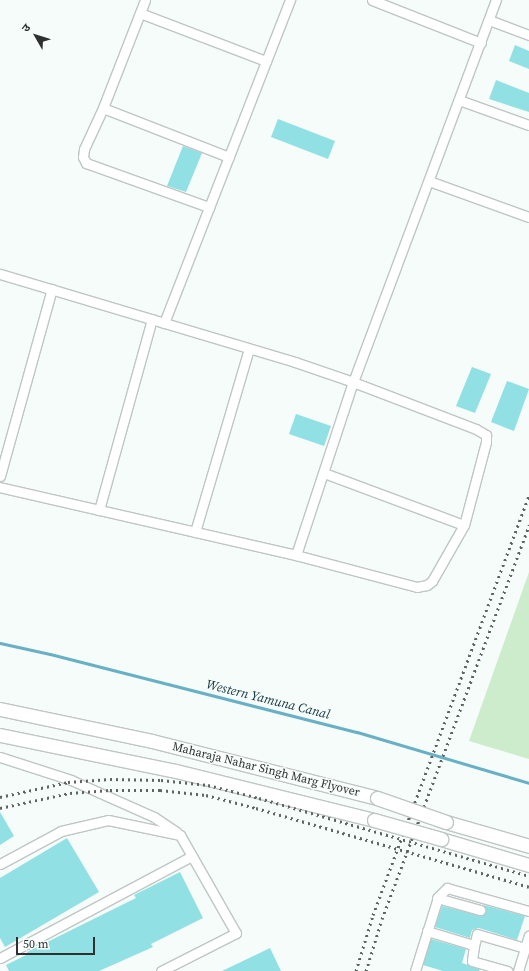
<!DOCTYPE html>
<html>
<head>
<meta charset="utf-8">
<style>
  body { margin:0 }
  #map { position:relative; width:529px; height:971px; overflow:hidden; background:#f5fcfa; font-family:"Source Serif 4","Noto Sans Devanagari",serif }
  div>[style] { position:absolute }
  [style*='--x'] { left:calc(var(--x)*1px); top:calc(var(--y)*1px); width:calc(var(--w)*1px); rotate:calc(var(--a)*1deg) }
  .green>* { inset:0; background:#cdeccc }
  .stream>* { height:3px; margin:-1.5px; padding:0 1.5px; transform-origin:1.5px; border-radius:1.5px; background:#68b0c4 }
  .building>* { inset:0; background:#91e0e3 }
  .roads { filter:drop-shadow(1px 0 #bfc6c4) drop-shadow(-1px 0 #bfc6c4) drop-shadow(0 1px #bfc6c4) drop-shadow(0 -1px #bfc6c4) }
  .minor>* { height:9px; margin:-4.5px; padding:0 4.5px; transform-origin:4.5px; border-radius:4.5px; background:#fff }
  .secondary>* { height:13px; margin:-6.5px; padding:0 6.5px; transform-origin:6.5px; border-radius:6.5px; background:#fff }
  .rail>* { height:3px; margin-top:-1.5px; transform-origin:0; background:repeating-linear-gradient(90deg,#606463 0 2px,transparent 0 6px) }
  .bridges { filter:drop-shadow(1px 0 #bfc6c4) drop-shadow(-1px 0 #bfc6c4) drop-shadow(0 1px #bfc6c4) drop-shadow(0 -1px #bfc6c4) }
  .secondary-bridge>* { height:13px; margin:-6.5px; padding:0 6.5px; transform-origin:6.5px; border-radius:6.5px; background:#fff }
  span { translate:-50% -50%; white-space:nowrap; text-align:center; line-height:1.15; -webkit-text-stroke:3px #f5fcfa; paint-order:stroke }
  .street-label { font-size:12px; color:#2f3131 }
  .water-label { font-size:13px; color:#12363e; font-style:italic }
  .north { position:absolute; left:16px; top:16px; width:40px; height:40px; -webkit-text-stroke:3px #f5fcfa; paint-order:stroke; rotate:309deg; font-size:11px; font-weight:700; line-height:16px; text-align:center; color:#2f3131 }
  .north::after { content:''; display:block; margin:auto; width:14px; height:18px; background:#2f3131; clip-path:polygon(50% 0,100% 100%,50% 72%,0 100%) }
  .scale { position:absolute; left:16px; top:937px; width:79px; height:18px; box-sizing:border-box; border:2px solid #2f3131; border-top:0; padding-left:5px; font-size:12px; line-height:14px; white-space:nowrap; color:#2f3131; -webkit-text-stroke:3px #f5fcfa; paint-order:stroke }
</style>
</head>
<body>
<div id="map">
  <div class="green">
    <div style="clip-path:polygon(529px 572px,529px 759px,469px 741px)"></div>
  </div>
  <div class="stream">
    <div style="--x:0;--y:643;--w:51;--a:12.4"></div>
    <div style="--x:50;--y:654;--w:317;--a:14.3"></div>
    <div style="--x:357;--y:732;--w:179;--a:16.5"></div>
  </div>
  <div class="building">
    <div style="clip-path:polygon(515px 45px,529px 51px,529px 69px,509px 61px)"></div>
    <div style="clip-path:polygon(496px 80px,529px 93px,529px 112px,489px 99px)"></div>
    <div style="clip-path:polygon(278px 119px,335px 141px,328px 159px,271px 137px)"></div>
    <div style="clip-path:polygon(183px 146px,202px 153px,186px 192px,167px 186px)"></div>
    <div style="clip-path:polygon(472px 367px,491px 374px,475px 413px,456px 406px)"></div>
    <div style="clip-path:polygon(507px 381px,529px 389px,514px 431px,491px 422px)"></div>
    <div style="clip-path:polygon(296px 414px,331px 426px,324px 446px,289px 434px)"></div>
    <div style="clip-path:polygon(0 812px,14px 836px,0 845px)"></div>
    <div style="clip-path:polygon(67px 838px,99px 892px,5px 947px,0 938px,0 878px)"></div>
    <div style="clip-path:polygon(180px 872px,203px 918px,151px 944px,153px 947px,99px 971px,9px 971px,6px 965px,28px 954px,27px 952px,136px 898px,134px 895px)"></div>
    <div style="clip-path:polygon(484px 905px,525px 916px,517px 940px,479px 928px,472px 930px,470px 938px,435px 927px,442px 906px,481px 916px,486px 911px)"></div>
    <div style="clip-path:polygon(431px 939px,466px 949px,462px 963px,480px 969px,479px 971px,443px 971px,423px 965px)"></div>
    <div style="clip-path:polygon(270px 948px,281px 971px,222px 971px)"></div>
  </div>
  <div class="roads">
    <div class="minor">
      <div style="--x:145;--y:0;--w:116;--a:111.3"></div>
      <div style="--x:103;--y:108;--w:45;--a:114.9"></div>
      <div style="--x:84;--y:149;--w:8;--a:97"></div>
      <div style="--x:83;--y:157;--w:7;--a:63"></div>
      <div style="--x:86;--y:163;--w:131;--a:19.7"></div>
      <div style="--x:372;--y:0;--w:117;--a:21.5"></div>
      <div style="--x:140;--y:13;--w:135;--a:20.9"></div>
      <div style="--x:489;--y:20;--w:43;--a:20.6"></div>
      <div style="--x:459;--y:100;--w:74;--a:19.7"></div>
      <div style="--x:103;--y:108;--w:135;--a:21.3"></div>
      <div style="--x:429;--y:181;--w:106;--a:19.8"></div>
      <div style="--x:0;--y:274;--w:308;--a:16.6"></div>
      <div style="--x:295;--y:362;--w:61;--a:19"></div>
      <div style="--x:353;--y:382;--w:132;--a:20.9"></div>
      <div style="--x:476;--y:429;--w:12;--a:31"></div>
      <div style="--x:486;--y:435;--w:7;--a:90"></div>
      <div style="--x:486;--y:442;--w:86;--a:104.8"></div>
      <div style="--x:464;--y:525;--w:64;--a:119.7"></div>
      <div style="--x:432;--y:581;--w:6;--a:141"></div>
      <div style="--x:427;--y:585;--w:10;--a:169"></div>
      <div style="--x:417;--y:587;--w:125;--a:-165.2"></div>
      <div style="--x:296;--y:555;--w:304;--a:-167.1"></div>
      <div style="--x:164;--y:323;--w:347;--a:-68.7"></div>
      <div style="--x:324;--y:473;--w:149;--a:20.4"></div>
      <div style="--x:0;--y:476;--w:194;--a:-74.5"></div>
      <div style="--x:99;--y:510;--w:198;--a:-74.5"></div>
      <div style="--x:195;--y:532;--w:191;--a:-73.6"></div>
      <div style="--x:296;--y:555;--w:182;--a:-71.8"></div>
      <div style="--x:353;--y:382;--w:408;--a:-69.5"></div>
      <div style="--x:0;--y:757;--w:75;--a:17.9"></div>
      <div style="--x:71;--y:780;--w:91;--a:24"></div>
      <div style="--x:154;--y:817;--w:27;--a:34"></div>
      <div style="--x:0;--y:864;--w:69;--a:-28.4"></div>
      <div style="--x:61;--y:831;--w:48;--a:-13.2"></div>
      <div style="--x:108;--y:820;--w:74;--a:11.8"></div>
      <div style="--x:180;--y:835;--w:113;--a:60.3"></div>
      <div style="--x:236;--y:933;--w:84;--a:153.1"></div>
      <div style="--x:437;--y:898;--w:45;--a:15.6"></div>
      <div style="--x:427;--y:931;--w:45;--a:16.8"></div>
      <div style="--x:470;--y:944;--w:4;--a:27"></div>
      <div style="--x:474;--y:946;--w:15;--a:98"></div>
      <div style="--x:472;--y:961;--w:37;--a:16"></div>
      <div style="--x:474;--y:946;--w:12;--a:-76"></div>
      <div style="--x:477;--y:934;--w:50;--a:16.3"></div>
      <div style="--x:0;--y:958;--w:217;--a:-28"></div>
      <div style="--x:415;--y:971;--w:77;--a:-72.7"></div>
      <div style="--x:438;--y:897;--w:13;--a:-45"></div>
      <div style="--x:447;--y:888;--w:85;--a:15.7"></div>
      <div style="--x:518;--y:971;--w:37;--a:-73"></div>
    </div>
    <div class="secondary">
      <div style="--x:0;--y:709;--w:155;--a:11.9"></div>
      <div style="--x:152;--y:741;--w:232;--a:14.2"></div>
      <div style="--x:0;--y:735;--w:180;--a:11.6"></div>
      <div style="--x:176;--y:771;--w:204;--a:13.9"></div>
      <div style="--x:446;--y:822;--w:86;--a:16.1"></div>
      <div style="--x:441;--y:839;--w:92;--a:16.5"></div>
    </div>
  </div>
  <div class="rail">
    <div style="--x:0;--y:797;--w:70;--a:-12.4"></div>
    <div style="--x:68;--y:782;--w:42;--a:-4.1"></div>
    <div style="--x:110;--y:779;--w:51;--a:1.1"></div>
    <div style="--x:161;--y:780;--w:47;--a:6.1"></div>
    <div style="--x:208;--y:785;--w:53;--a:14.3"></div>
    <div style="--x:259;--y:798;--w:281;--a:16.1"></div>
    <div style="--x:0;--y:808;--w:72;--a:-12.1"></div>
    <div style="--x:70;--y:793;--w:40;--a:-4.3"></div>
    <div style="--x:110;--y:790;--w:50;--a:0"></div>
    <div style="--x:160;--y:790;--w:46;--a:6.2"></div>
    <div style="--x:206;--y:795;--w:52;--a:14.6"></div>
    <div style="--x:256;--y:808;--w:284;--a:16.1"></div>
    <div style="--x:356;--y:971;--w:59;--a:-73.1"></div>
    <div style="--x:373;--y:915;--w:447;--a:-69.6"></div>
    <div style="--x:366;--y:971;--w:54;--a:-72.9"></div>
    <div style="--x:382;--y:919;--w:421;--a:-69.5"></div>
  </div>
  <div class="bridges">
    <div class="secondary-bridge">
      <div style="--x:377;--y:798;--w:73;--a:19.2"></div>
      <div style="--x:374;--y:820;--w:70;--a:15.8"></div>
    </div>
  </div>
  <div class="street-label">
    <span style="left:266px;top:770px;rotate:14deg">Maharaja Nahar Singh Marg Flyover</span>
  </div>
  <div class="water-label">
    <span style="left:268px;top:700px;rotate:14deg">Western Yamuna Canal</span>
  </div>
  <div class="north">उ</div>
  <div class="scale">50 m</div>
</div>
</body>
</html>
